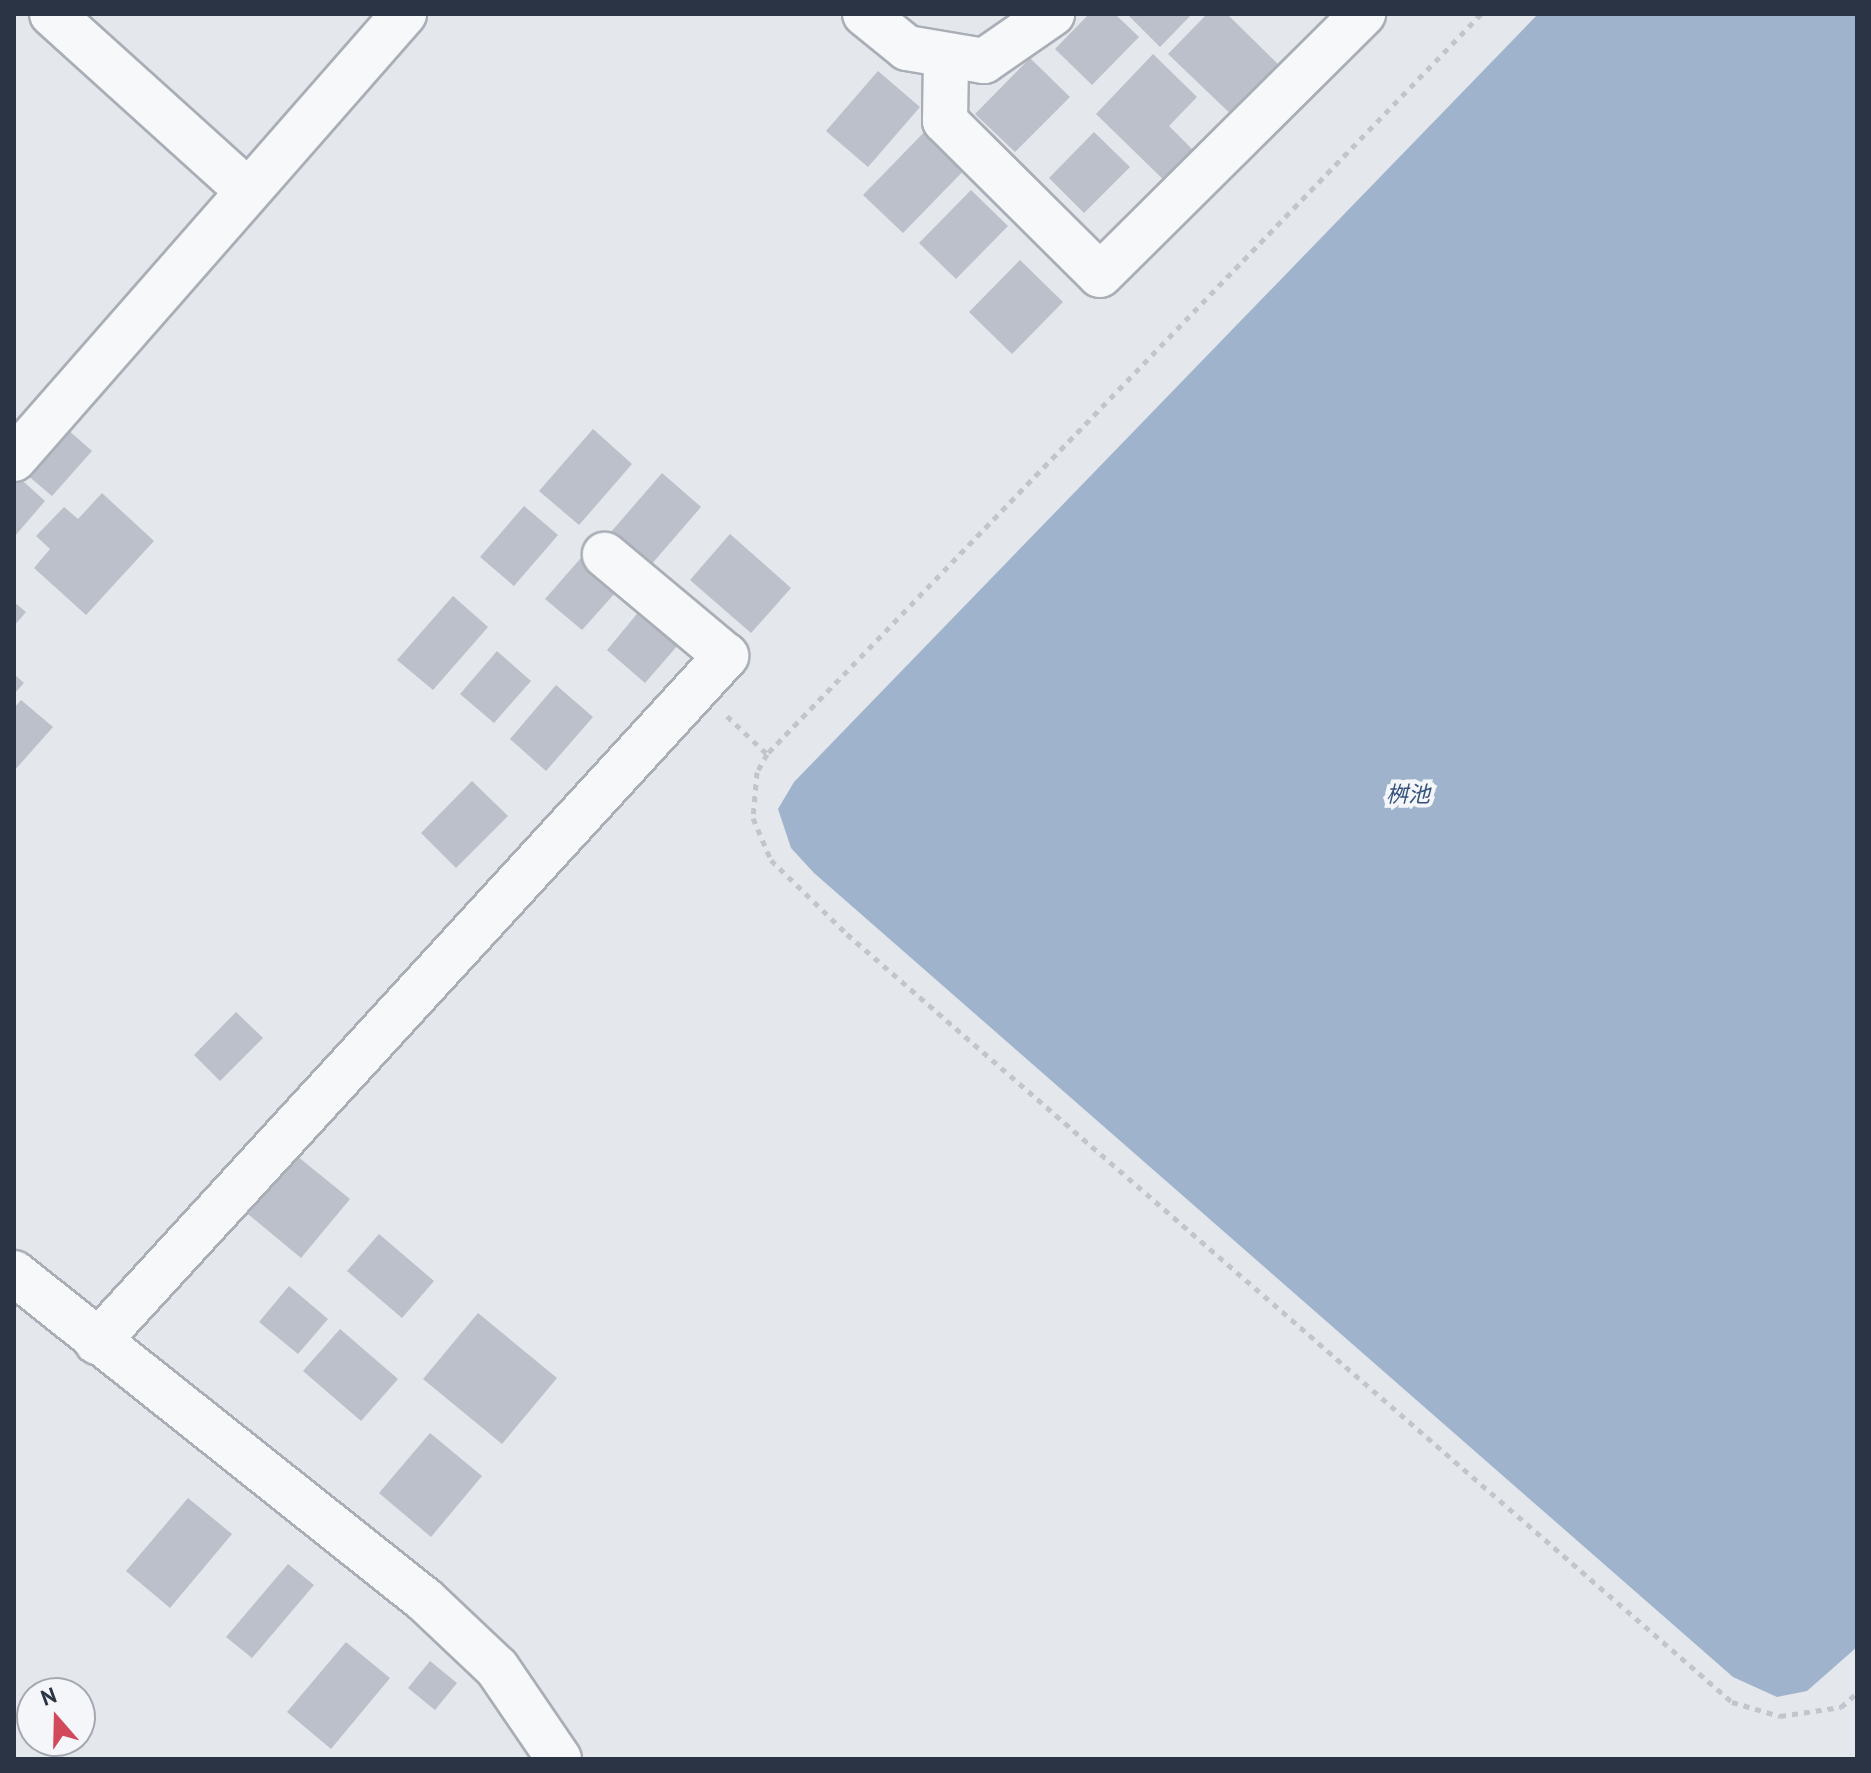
<!DOCTYPE html>
<html>
<head>
<meta charset="utf-8">
<style>
  body { margin:0 }
  #map { position:relative; width:1871px; height:1773px; overflow:hidden; background:#e4e7ec; font-family:"PT Sans","Noto Sans JP",sans-serif }
  div>[style] { position:absolute }
  [style*='--x'] { left:calc(var(--x)*1px); top:calc(var(--y)*1px); width:calc(var(--w)*1px); rotate:calc(var(--a)*1deg) }
  .water>* { inset:0; background:#9fb4cc }
  .building>* { inset:0; background:#bbc0ca }
  .path>* { height:5px; margin-top:-2.5px; transform-origin:0; background:repeating-linear-gradient(90deg,#c2c5cb 0 6px,transparent 0 12px) }
  .roads { filter:drop-shadow(2px 0 #a9aeb7) drop-shadow(-2px 0 #a9aeb7) drop-shadow(0 2px #a9aeb7) drop-shadow(0 -2px #a9aeb7) }
  .minor>* { height:44px; margin:-22px; padding:0 22px; transform-origin:22px; border-radius:22px; background:#f7f8fa }
  span { translate:-50% -50%; white-space:nowrap; text-align:center; line-height:1.15; -webkit-text-stroke:8px #f4f6f9; paint-order:stroke }
  .water-label { font-size:22px; color:#34527a; font-style:italic }
  .frame { position:absolute; inset:0; border:16px solid #2b3445; pointer-events:none }
  .north { position:absolute; left:16px; top:1677px; width:80px; height:80px; box-sizing:border-box; background:#f4f6f9; border:2px solid #a4a8b1; border-radius:50%; rotate:340deg; font-size:22px; font-weight:700; line-height:32px; text-align:center; color:#2b3445 }
  .north::after { content:''; display:block; margin:auto; width:28px; height:36px; background:#d1495b; clip-path:polygon(50% 0,100% 100%,50% 72%,0 100%) }
</style>
</head>
<body>
<div id="map">
  <div class="water">
    <div style="clip-path:polygon(1538px 14px,1857px 14px,1857px 1647px,1807px 1691px,1777px 1697px,1733px 1677px,814px 873px,791px 848px,778px 809px,794px 782px)"></div>
  </div>
  <div class="building">
    <div style="clip-path:polygon(1089px 14px,1115px 14px,1139px 37px,1092px 85px,1055px 49px)"></div>
    <div style="clip-path:polygon(1127px 14px,1192px 14px,1160px 47px)"></div>
    <div style="clip-path:polygon(1207px 14px,1227px 14px,1285px 71px,1237px 120px,1168px 54px)"></div>
    <div style="clip-path:polygon(1153px 54px,1197px 97px,1169px 126px,1202px 159px,1173px 189px,1096px 114px)"></div>
    <div style="clip-path:polygon(1030px 58px,1070px 97px,1015px 152px,975px 114px)"></div>
    <div style="clip-path:polygon(878px 71px,920px 107px,868px 167px,826px 131px)"></div>
    <div style="clip-path:polygon(933px 123px,973px 161px,903px 233px,863px 195px)"></div>
    <div style="clip-path:polygon(1094px 132px,1130px 167px,1084px 213px,1049px 178px)"></div>
    <div style="clip-path:polygon(971px 190px,1008px 226px,956px 279px,919px 243px)"></div>
    <div style="clip-path:polygon(1020px 260px,1063px 302px,1012px 354px,969px 312px)"></div>
    <div style="clip-path:polygon(59px 422px,92px 451px,52px 496px,19px 468px)"></div>
    <div style="clip-path:polygon(593px 429px,632px 464px,579px 525px,539px 491px)"></div>
    <div style="clip-path:polygon(14px 473px,45px 501px,14px 537px)"></div>
    <div style="clip-path:polygon(662px 473px,701px 507px,650px 566px,611px 532px)"></div>
    <div style="clip-path:polygon(102px 493px,154px 541px,86px 615px,34px 568px,50px 549px,36px 536px,64px 507px,78px 519px)"></div>
    <div style="clip-path:polygon(524px 506px,558px 535px,514px 586px,480px 557px)"></div>
    <div style="clip-path:polygon(730px 534px,791px 588px,751px 633px,690px 580px)"></div>
    <div style="clip-path:polygon(587px 551px,624px 583px,582px 630px,545px 599px)"></div>
    <div style="clip-path:polygon(453px 596px,488px 627px,433px 690px,397px 660px)"></div>
    <div style="clip-path:polygon(14px 602px,26px 612px,14px 626px)"></div>
    <div style="clip-path:polygon(646px 603px,685px 637px,645px 683px,607px 650px)"></div>
    <div style="clip-path:polygon(497px 651px,531px 681px,494px 723px,460px 694px)"></div>
    <div style="clip-path:polygon(14px 674px,24px 683px,14px 694px)"></div>
    <div style="clip-path:polygon(556px 685px,593px 717px,546px 771px,510px 739px)"></div>
    <div style="clip-path:polygon(21px 700px,53px 727px,14px 771px,14px 708px)"></div>
    <div style="clip-path:polygon(472px 781px,508px 816px,456px 868px,421px 833px)"></div>
    <div style="clip-path:polygon(236px 1012px,263px 1038px,220px 1081px,194px 1055px)"></div>
    <div style="clip-path:polygon(297px 1156px,350px 1199px,301px 1258px,248px 1214px)"></div>
    <div style="clip-path:polygon(379px 1234px,434px 1281px,402px 1318px,347px 1271px)"></div>
    <div style="clip-path:polygon(289px 1286px,328px 1319px,298px 1354px,259px 1322px)"></div>
    <div style="clip-path:polygon(478px 1313px,557px 1378px,502px 1444px,423px 1379px)"></div>
    <div style="clip-path:polygon(340px 1329px,398px 1379px,361px 1421px,303px 1371px)"></div>
    <div style="clip-path:polygon(430px 1433px,482px 1476px,431px 1537px,379px 1493px)"></div>
    <div style="clip-path:polygon(188px 1498px,232px 1534px,170px 1608px,126px 1571px)"></div>
    <div style="clip-path:polygon(288px 1564px,314px 1585px,252px 1658px,226px 1637px)"></div>
    <div style="clip-path:polygon(346px 1642px,390px 1678px,331px 1749px,287px 1712px)"></div>
    <div style="clip-path:polygon(430px 1661px,457px 1683px,435px 1710px,408px 1688px)"></div>
  </div>
  <div class="path">
    <div style="--x:1481;--y:14;--w:1028;--a:133.98"></div>
    <div style="--x:767;--y:754;--w:21;--a:119"></div>
    <div style="--x:757;--y:772;--w:46;--a:95"></div>
    <div style="--x:753;--y:818;--w:46;--a:66.8"></div>
    <div style="--x:771;--y:860;--w:106;--a:44.2"></div>
    <div style="--x:847;--y:934;--w:1172;--a:40.95"></div>
    <div style="--x:1732;--y:1702;--w:50;--a:16.3"></div>
    <div style="--x:1780;--y:1716;--w:62;--a:-8.4"></div>
    <div style="--x:1841;--y:1707;--w:21;--a:-41"></div>
    <div style="--x:727;--y:716;--w:55;--a:43.5"></div>
  </div>
  <div class="roads">
    <div class="minor">
      <div style="--x:52;--y:14;--w:263;--a:42.1"></div>
      <div style="--x:865;--y:14;--w:54;--a:39"></div>
      <div style="--x:907;--y:48;--w:78;--a:9.6"></div>
      <div style="--x:984;--y:61;--w:83;--a:-34.7"></div>
      <div style="--x:946;--y:59;--w:62;--a:90.9"></div>
      <div style="--x:945;--y:121;--w:218;--a:44.8"></div>
      <div style="--x:1100;--y:275;--w:371;--a:-44.8"></div>
      <div style="--x:14;--y:459;--w:592;--a:-48.77"></div>
      <div style="--x:14;--y:1273;--w:525;--a:38.51"></div>
      <div style="--x:425;--y:1600;--w:99;--a:43.4"></div>
      <div style="--x:497;--y:1668;--w:110;--a:55.7"></div>
      <div style="--x:97;--y:1342;--w:931;--a:-47.48"></div>
      <div style="--x:726;--y:656;--w:158;--a:-140.1"></div>
    </div>
  </div>
  <div class="water-label">
    <span style="left:1408px;top:795px">桝池</span>
  </div>
  <div class="frame"></div>
  <div class="north">N</div>
</div>
</body>
</html>
